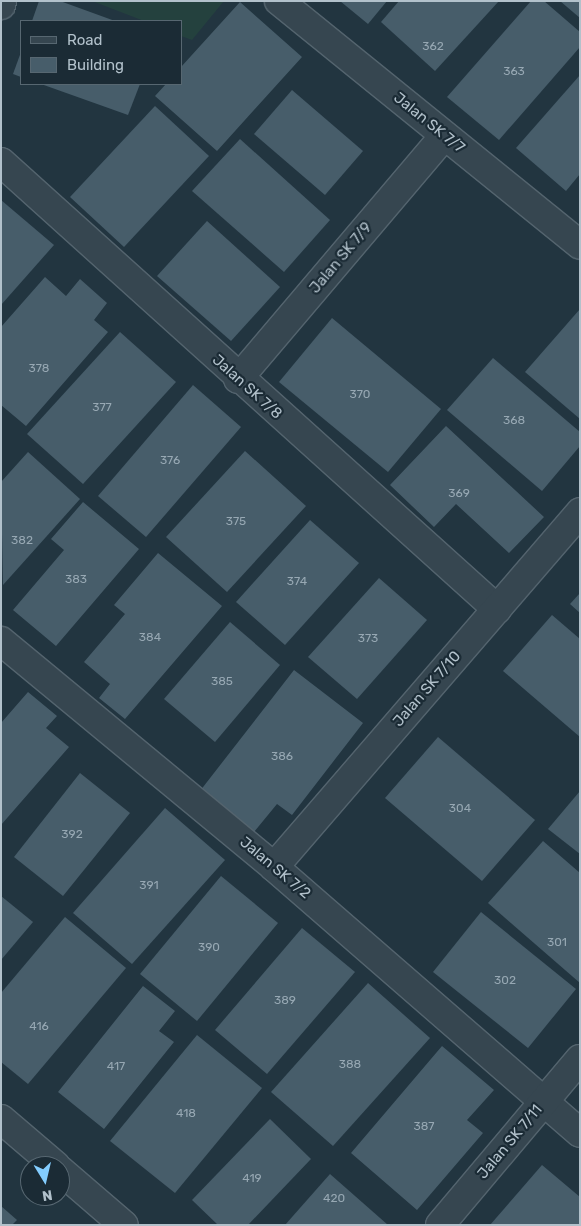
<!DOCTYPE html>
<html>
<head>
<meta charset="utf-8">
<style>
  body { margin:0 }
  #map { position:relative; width:581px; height:1226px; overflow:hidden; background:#223540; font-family:Rubik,sans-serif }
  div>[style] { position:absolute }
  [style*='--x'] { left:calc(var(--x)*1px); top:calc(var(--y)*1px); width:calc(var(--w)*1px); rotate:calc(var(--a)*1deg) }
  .green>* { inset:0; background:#24413e }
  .building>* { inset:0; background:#475d6a }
  .roads { filter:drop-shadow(1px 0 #54646e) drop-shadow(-1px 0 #54646e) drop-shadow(0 1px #54646e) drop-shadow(0 -1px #54646e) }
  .minor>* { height:28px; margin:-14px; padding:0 14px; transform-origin:14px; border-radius:14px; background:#364650 }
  span { translate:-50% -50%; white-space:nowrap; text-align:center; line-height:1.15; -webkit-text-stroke:4.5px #1b2b35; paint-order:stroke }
  .number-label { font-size:12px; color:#97a8b3 }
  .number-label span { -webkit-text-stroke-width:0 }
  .street-label { font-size:15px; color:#b2c1cb }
  .frame { position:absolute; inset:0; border:2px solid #b2c1cb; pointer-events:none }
  .legend { position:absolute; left:20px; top:20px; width:162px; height:65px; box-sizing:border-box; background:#1b2b35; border:1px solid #576771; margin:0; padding:6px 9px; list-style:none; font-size:15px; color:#b2c1cb }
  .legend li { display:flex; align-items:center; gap:10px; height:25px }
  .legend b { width:25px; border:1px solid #576771 }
  .north { position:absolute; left:20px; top:1156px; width:50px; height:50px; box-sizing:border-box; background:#1b2b35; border:1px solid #576771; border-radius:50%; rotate:171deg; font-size:14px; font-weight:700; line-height:20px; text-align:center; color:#b2c1cb }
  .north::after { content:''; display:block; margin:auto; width:18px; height:22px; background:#83cdff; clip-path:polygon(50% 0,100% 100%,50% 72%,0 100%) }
</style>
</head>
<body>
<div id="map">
  <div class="green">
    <div style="clip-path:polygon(92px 1px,224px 1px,192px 40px,181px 36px,181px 21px,144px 21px)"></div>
  </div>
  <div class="building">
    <div style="clip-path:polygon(39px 1px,60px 1px,115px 21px,32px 21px)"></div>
    <div style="clip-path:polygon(340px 1px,387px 1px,368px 24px)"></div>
    <div style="clip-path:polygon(399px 1px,499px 1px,435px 71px,381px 22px)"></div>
    <div style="clip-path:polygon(531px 1px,544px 1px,580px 32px,580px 47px,499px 140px,447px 97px)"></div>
    <div style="clip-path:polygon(560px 1px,580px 1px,580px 18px)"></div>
    <div style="clip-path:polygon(240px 2px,302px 57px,217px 151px,155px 96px,166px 84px,181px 84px,181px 67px)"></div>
    <div style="clip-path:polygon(21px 52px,21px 77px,13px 74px)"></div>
    <div style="clip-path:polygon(580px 75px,580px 174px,566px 191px,516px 148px)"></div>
    <div style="clip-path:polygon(41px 84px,140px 84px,128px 115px)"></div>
    <div style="clip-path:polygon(292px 90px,363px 151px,325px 195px,254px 134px)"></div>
    <div style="clip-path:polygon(155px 106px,209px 156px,124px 247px,70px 197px)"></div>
    <div style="clip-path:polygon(240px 139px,330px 220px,284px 272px,192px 191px)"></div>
    <div style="clip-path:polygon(1px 200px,54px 245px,1px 305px)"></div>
    <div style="clip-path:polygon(207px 221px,280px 287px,231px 341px,157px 276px)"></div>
    <div style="clip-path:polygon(45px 277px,66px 296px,80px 279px,107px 303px,94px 320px,108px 332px,26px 426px,1px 405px,1px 327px)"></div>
    <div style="clip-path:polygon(580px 309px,580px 419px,525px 372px)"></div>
    <div style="clip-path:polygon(332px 318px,441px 409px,388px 472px,279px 382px)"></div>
    <div style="clip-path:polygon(120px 332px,176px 382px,83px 484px,27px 434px)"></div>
    <div style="clip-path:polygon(493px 358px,580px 432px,580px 446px,542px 491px,447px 410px)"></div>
    <div style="clip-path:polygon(193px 385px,241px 427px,146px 537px,98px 496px)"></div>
    <div style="clip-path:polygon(446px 426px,544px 517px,509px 553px,456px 504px,434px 527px,390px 485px)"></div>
    <div style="clip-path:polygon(245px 451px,306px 506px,227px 592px,166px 537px)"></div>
    <div style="clip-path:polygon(28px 452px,80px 499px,3px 585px,1px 482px)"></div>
    <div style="clip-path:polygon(83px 502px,139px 549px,56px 646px,13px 610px,64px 550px,51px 539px)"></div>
    <div style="clip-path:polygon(310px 520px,359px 563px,285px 645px,236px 602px)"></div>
    <div style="clip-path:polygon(158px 553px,222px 606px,125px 719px,99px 698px,110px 684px,84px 662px,125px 614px,114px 605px)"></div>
    <div style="clip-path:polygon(379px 578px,427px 620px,357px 699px,308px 657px)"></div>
    <div style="clip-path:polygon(580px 593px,580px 613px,570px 604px)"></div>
    <div style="clip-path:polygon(552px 615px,580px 639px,580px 737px,503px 671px)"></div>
    <div style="clip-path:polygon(230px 622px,280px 665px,215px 742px,164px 699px)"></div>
    <div style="clip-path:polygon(294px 670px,363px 723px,292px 815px,277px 804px,254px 832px,200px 791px)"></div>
    <div style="clip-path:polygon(28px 692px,57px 716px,46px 728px,69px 747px,1px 825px,1px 723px)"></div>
    <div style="clip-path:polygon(438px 737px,535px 820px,482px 881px,385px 798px)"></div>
    <div style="clip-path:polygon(80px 773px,130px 813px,63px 896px,14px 857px)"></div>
    <div style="clip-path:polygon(580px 791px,580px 854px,548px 829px)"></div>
    <div style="clip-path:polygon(165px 808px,225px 860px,132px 964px,73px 913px)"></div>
    <div style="clip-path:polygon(543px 841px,580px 873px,580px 983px,488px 903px)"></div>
    <div style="clip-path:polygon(221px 876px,278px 923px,197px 1021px,140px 974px)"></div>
    <div style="clip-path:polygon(1px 896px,33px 922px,1px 960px)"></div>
    <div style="clip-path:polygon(481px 912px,576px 989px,528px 1048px,433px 972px)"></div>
    <div style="clip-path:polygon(65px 917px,126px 968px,28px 1084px,1px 1062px,1px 993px)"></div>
    <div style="clip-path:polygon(302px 928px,355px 972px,267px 1074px,215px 1030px)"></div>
    <div style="clip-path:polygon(368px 983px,430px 1038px,333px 1146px,271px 1092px)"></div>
    <div style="clip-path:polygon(143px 986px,175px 1011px,159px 1031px,174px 1042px,104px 1129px,58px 1092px)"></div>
    <div style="clip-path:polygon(197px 1035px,262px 1088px,175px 1193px,110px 1141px)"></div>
    <div style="clip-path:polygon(442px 1046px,494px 1090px,467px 1120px,483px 1133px,417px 1210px,351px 1153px)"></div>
    <div style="clip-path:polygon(270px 1119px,311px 1159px,248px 1225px,218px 1225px,192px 1200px)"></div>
    <div style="clip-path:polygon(542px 1165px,580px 1197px,580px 1225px,490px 1225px)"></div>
    <div style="clip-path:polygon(330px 1174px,388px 1225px,285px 1225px)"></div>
    <div style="clip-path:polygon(1px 1206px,17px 1220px,12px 1225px,1px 1225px)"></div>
  </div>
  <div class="roads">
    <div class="minor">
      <div style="--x:279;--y:1;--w:387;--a:39"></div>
      <div style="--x:1;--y:5;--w:4;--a:-76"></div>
      <div style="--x:1;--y:162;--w:668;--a:42.03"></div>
      <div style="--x:238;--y:379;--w:319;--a:-49.7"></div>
      <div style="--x:1;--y:641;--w:354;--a:39.6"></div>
      <div style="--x:274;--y:867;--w:405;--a:41"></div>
      <div style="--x:274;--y:867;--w:469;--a:-49.2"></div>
      <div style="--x:1;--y:1119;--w:72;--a:40.5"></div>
      <div style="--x:60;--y:1170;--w:84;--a:40.7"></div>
      <div style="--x:440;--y:1225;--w:217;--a:-49.9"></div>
    </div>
  </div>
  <div class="number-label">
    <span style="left:433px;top:47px">362</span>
    <span style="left:514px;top:72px">363</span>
    <span style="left:39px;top:369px">378</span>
    <span style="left:360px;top:395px">370</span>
    <span style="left:102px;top:408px">377</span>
    <span style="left:514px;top:421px">368</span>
    <span style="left:170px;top:461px">376</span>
    <span style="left:459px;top:494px">369</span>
    <span style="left:236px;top:522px">375</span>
    <span style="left:22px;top:541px">382</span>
    <span style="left:76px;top:580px">383</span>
    <span style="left:297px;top:582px">374</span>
    <span style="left:150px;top:638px">384</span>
    <span style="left:368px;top:639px">373</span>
    <span style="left:222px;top:682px">385</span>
    <span style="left:282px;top:757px">386</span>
    <span style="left:460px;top:809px">304</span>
    <span style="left:72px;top:835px">392</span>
    <span style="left:149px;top:886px">391</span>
    <span style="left:557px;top:943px">301</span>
    <span style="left:209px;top:948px">390</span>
    <span style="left:505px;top:981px">302</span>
    <span style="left:285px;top:1001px">389</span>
    <span style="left:39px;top:1027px">416</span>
    <span style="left:350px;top:1065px">388</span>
    <span style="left:116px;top:1067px">417</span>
    <span style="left:186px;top:1114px">418</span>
    <span style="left:424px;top:1127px">387</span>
    <span style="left:252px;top:1179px">419</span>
    <span style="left:334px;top:1199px">420</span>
  </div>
  <div class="street-label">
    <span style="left:429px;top:123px;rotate:39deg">Jalan SK 7/7</span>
    <span style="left:341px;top:258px;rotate:-50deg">Jalan SK 7/9</span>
    <span style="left:247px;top:387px;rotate:42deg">Jalan SK 7/8</span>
    <span style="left:427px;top:689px;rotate:-49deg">Jalan SK 7/10</span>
    <span style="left:275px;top:868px;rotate:40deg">Jalan SK 7/2</span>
    <span style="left:510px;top:1142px;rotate:-50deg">Jalan SK 7/11</span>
  </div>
  <div class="frame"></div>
  <ul class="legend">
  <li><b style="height:6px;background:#364650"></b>Road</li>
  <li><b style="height:14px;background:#475d6a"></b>Building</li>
  </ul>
  <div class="north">N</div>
</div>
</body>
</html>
